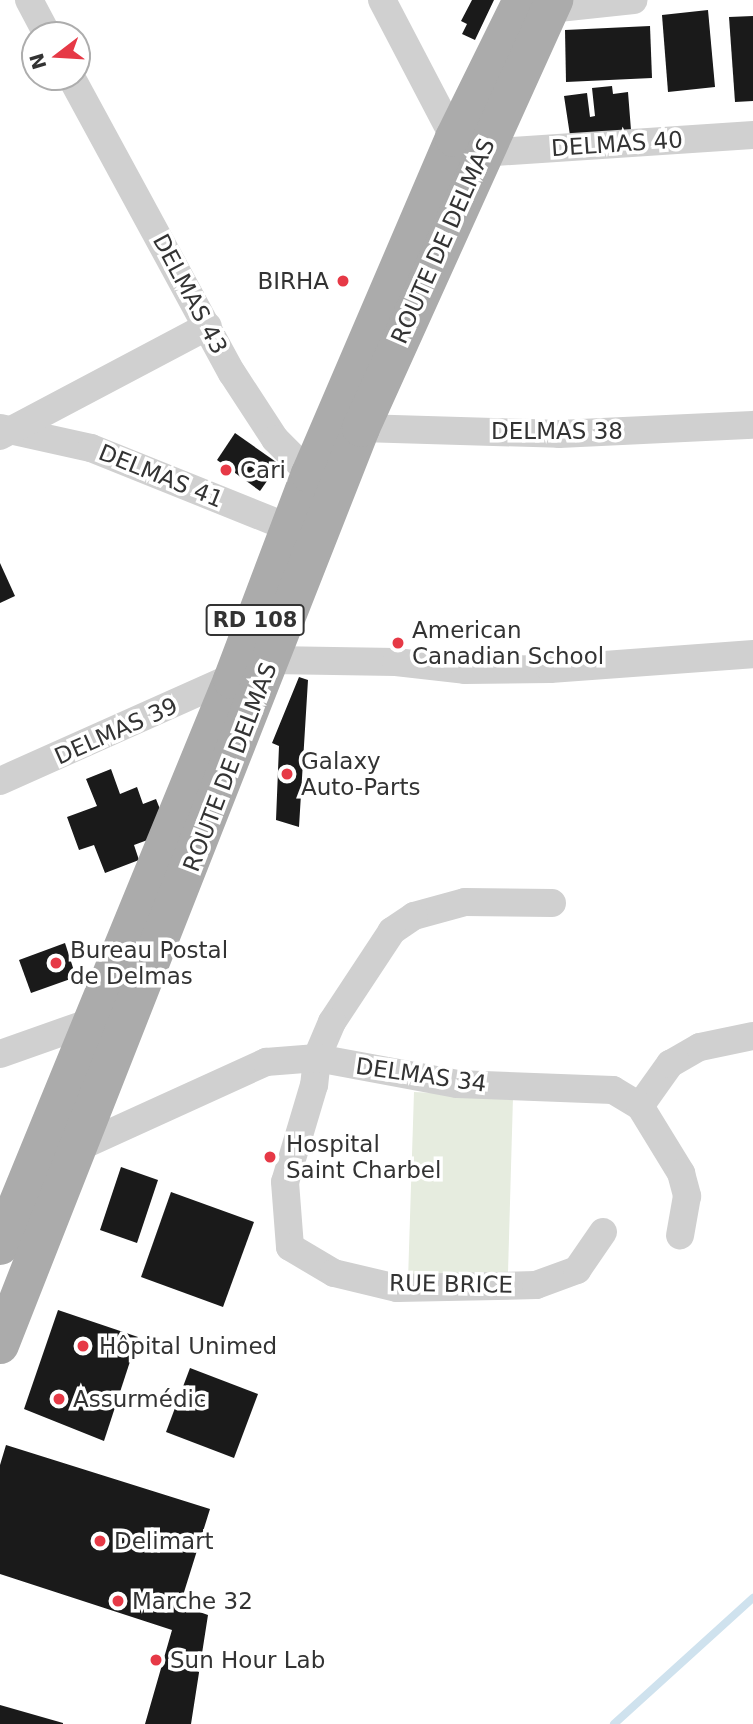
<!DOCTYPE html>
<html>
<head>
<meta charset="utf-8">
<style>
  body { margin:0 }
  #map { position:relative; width:753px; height:1724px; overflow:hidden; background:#fff; font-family:"DejaVu Sans",sans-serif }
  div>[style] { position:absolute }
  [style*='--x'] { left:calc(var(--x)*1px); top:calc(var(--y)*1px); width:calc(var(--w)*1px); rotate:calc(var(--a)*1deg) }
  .green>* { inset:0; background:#e6ecdf }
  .stream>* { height:8px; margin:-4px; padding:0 4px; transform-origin:4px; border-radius:4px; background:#cfe2ee }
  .building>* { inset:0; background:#1a1a1a }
  .street>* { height:28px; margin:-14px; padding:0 14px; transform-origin:14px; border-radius:14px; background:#d0d0d0 }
  .primary>* { height:38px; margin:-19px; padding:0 19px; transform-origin:19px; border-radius:19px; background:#ababab }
  .dots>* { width:19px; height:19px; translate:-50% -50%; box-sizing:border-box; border:4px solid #fff; border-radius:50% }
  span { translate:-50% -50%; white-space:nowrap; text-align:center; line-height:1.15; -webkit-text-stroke:7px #fff; paint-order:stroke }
  .shield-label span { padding:2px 5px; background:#fff; border:2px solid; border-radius:5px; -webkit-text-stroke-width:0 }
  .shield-label { font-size:21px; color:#333; font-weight:700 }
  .street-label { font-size:23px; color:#333 }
  .poi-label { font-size:23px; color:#333 }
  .right { translate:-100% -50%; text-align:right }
  .left { translate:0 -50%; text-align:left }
  .north { position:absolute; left:21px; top:21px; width:70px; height:70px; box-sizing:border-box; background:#fff; border:2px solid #adadad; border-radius:50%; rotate:253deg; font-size:19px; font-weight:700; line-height:28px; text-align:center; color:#333 }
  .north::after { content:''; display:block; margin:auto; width:24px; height:32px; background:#e63946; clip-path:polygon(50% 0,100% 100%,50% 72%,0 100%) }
</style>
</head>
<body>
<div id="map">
  <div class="green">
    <div style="clip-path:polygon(414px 1092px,513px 1097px,508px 1273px,408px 1280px)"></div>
  </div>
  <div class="stream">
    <div style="--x:614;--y:1724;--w:188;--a:-42.2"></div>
  </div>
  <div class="building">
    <div style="clip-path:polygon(472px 0,494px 0,475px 40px,462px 34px,467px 24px,461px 21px)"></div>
    <div style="clip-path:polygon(708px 10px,715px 87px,668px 92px,662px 15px)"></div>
    <div style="clip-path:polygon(753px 16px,753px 101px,735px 102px,729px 17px)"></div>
    <div style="clip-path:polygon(650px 26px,652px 78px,566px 82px,565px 30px)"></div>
    <div style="clip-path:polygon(612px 86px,613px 94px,628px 92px,631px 130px,571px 142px,564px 96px,587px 93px,590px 117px,595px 116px,592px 88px)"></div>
    <div style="clip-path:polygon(235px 433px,279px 464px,260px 491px,217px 460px)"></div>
    <div style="clip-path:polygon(0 563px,15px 596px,0 603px)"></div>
    <div style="clip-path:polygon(299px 677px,308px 680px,299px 827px,276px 820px,279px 746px,272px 743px)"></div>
    <div style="clip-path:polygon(111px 769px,120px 794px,137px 787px,143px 804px,156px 799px,169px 832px,134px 845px,139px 860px,105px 873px,94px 845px,79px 850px,67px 817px,97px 806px,86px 779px)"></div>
    <div style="clip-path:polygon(65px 943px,76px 977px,31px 993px,19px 960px)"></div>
    <div style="clip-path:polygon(121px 1167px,158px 1180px,137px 1243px,100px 1230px)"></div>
    <div style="clip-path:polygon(171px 1192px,254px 1222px,223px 1307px,141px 1277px)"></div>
    <div style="clip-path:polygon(58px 1310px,138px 1337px,104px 1441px,24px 1409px)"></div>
    <div style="clip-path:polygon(190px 1368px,258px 1394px,234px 1458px,166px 1432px)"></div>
    <div style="clip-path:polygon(6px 1445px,210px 1509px,180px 1605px,208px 1615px,191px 1724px,145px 1724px,172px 1630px,0 1574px,0 1465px)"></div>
    <div style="clip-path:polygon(0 1705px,63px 1723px,63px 1724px,0 1724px)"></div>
  </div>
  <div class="street">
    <div style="--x:29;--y:0;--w:40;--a:62"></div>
    <div style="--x:382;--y:0;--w:156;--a:62.4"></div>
    <div style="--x:454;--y:138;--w:31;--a:29"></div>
    <div style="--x:481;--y:153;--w:273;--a:-3.8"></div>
    <div style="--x:549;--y:9;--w:85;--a:-6"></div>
    <div style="--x:71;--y:77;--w:337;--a:61.5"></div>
    <div style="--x:232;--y:373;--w:79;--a:56.9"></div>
    <div style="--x:275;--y:439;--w:49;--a:45"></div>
    <div style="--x:310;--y:474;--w:17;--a:28"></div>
    <div style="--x:0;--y:428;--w:93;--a:12.4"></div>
    <div style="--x:91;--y:448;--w:233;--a:21.9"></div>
    <div style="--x:361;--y:428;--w:198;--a:1.7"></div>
    <div style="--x:559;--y:434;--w:194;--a:-2.7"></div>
    <div style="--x:0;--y:436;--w:235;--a:-27.9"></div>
    <div style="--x:0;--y:781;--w:297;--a:-24.1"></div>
    <div style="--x:271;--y:660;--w:125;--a:0.9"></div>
    <div style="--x:396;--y:662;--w:69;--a:6.6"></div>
    <div style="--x:465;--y:670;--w:85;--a:-0.7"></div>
    <div style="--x:550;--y:669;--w:204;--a:-4.2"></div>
    <div style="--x:552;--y:903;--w:87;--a:-179.3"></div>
    <div style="--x:465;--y:902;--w:53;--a:164.6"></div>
    <div style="--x:414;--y:916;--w:27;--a:146"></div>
    <div style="--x:392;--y:931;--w:109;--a:123.4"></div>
    <div style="--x:332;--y:1022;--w:39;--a:113"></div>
    <div style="--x:317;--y:1058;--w:27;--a:96"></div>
    <div style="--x:314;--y:1085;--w:101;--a:106.6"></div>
    <div style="--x:285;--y:1182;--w:65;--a:85.6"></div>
    <div style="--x:290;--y:1247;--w:51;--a:30.6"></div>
    <div style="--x:334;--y:1273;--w:65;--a:13.4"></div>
    <div style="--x:397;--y:1288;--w:139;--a:-1.2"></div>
    <div style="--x:536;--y:1285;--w:44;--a:-20.1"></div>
    <div style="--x:577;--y:1270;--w:46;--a:-55.6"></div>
    <div style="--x:0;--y:1054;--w:93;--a:-19.4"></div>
    <div style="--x:88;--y:1023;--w:17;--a:25"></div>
    <div style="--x:640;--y:1106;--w:52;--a:-54.5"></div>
    <div style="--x:670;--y:1064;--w:34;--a:-30"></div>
    <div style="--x:700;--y:1047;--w:54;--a:-11.7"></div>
    <div style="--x:75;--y:1149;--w:210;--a:-24.5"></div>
    <div style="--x:266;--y:1062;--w:51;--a:-4.5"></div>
    <div style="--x:317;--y:1058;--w:142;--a:10.5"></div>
    <div style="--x:457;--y:1084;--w:156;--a:2.2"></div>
    <div style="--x:613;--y:1090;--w:31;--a:31"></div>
    <div style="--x:640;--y:1106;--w:79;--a:58.5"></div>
    <div style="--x:681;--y:1173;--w:24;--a:75"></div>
    <div style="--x:687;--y:1196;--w:40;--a:100"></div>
  </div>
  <div class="primary">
    <div style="--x:0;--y:1246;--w:612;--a:-67.71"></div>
    <div style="--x:232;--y:680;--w:220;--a:-69.3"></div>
    <div style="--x:310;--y:474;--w:366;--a:-66.8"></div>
    <div style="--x:454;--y:138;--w:154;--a:-63.8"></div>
    <div style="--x:0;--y:1345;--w:985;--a:-68.51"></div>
    <div style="--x:361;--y:428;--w:470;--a:-65.7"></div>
  </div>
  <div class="dots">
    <div style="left:343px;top:281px;background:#e63946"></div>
    <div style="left:226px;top:470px;background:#e63946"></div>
    <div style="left:398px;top:643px;background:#e63946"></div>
    <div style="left:287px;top:774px;background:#e63946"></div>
    <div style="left:56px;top:963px;background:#e63946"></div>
    <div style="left:270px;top:1157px;background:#e63946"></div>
    <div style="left:83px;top:1346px;background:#e63946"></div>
    <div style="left:59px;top:1399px;background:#e63946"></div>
    <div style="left:100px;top:1541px;background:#e63946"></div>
    <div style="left:118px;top:1601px;background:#e63946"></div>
    <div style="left:156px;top:1660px;background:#e63946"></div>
  </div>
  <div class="shield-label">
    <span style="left:255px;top:620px">RD 108</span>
  </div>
  <div class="street-label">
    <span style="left:617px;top:144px;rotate:-4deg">DELMAS 40</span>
    <span style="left:443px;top:241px;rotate:-66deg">ROUTE DE DELMAS</span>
    <span style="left:190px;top:294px;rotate:62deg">DELMAS 43</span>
    <span style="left:557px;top:431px">DELMAS 38</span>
    <span style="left:161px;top:476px;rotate:22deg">DELMAS 41</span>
    <span style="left:116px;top:731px;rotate:-24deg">DELMAS 39</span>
    <span style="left:230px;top:767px;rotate:-69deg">ROUTE DE DELMAS</span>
    <span style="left:421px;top:1075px;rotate:8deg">DELMAS 34</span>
    <span style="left:451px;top:1284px;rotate:1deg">RUE BRICE</span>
  </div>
  <div class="poi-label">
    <span class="right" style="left:329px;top:281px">BIRHA</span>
    <span class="left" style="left:240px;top:470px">Cari</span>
    <span class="left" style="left:412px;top:643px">American<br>Canadian School</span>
    <span class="left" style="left:301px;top:774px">Galaxy<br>Auto-Parts</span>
    <span class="left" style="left:70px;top:963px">Bureau Postal<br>de Delmas</span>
    <span class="left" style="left:286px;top:1157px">Hospital<br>Saint Charbel</span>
    <span class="left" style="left:99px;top:1346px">Hôpital Unimed</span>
    <span class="left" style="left:73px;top:1399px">Assurmédic</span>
    <span class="left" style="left:114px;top:1541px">Delimart</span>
    <span class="left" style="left:132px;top:1601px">Marche 32</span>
    <span class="left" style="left:170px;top:1660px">Sun Hour Lab</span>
  </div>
  <div class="north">N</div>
</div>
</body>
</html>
